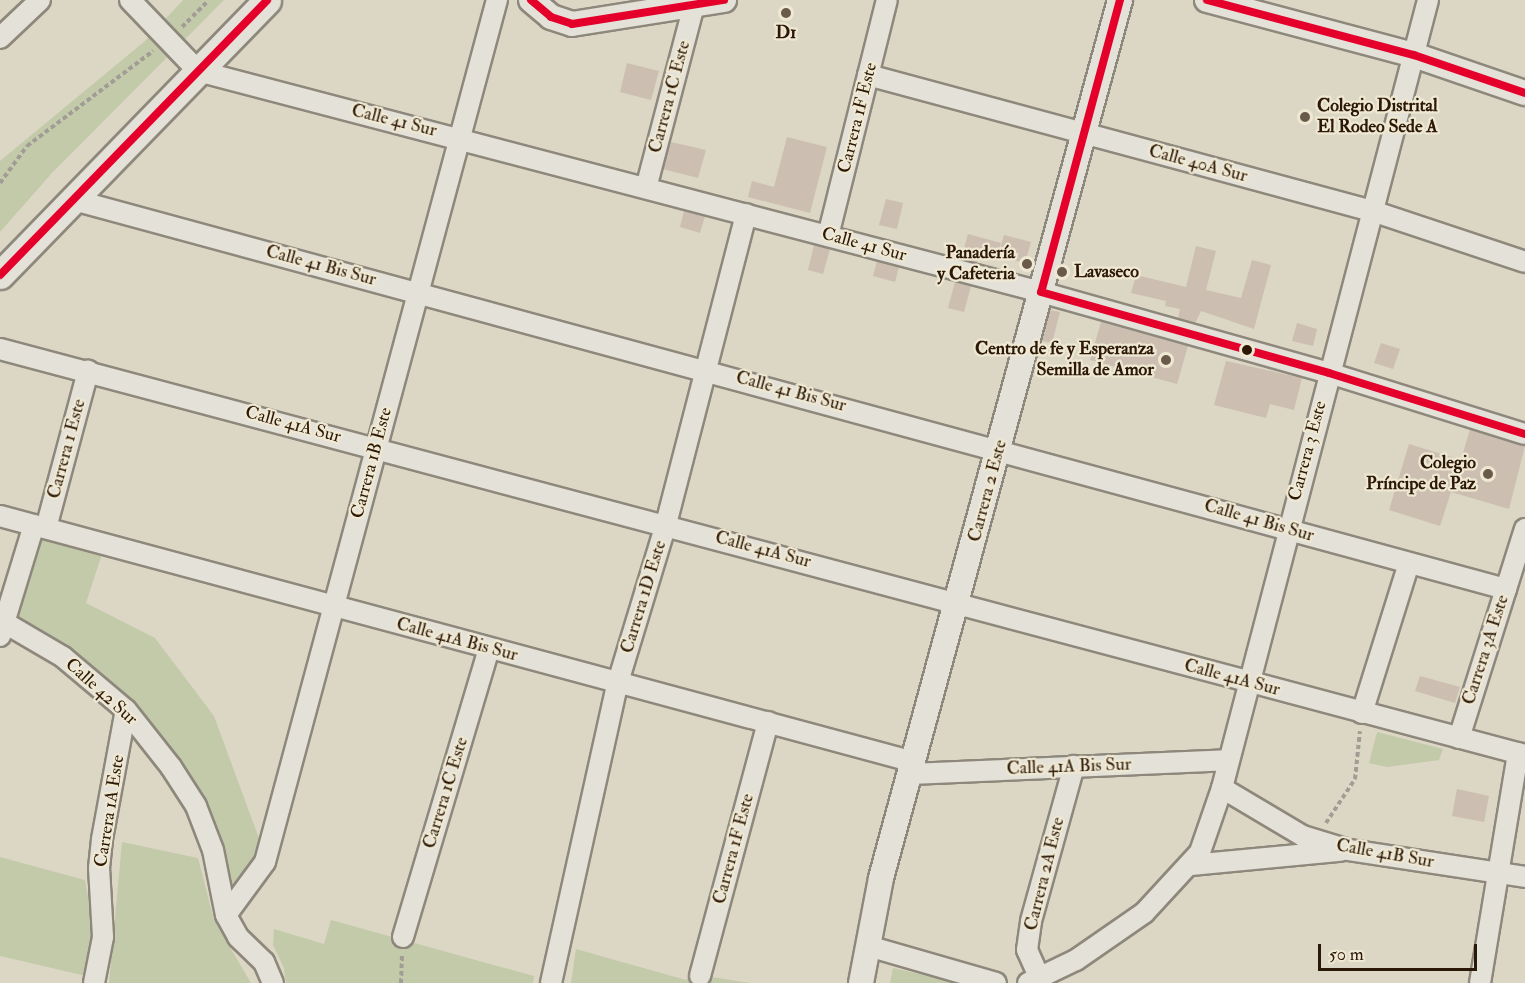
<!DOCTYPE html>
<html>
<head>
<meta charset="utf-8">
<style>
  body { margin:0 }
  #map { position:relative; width:1525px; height:983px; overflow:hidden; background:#dcd6c4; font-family:"IM FELL Double Pica",serif }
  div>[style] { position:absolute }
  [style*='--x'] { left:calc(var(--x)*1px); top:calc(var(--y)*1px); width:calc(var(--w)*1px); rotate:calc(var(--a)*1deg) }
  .green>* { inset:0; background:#c3caaa }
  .building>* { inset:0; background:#ccbfb1 }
  .path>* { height:4px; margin-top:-2px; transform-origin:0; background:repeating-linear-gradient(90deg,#a19c94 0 4.5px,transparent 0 7.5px) }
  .roads { filter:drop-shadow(2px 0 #8e887c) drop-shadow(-2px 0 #8e887c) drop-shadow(0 2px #8e887c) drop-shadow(0 -2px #8e887c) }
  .minor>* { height:20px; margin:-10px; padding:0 10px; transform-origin:10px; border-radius:10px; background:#e4e1d8 }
  .tertiary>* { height:24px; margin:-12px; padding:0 12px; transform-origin:12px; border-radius:12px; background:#e4e1d8 }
  .secondary>* { height:27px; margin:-13.5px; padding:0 13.5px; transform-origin:13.5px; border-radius:13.5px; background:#e4e1d8 }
  .bus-1>* { height:8px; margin:-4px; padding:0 4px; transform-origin:4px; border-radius:4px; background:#e4002b }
  .dots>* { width:16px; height:16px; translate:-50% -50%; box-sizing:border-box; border:3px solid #efe8d2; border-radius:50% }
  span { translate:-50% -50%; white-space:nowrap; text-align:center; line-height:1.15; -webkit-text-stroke:4.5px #efe8d2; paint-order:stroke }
  .poi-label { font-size:18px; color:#2c1807; font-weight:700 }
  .left { translate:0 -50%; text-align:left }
  .right { translate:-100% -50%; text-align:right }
  .street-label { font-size:18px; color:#2c1807 }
  .scale { position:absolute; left:1318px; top:944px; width:159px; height:27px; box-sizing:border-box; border:3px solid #2c1807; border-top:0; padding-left:8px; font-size:18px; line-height:21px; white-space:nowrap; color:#2c1807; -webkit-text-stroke:4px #efe8d2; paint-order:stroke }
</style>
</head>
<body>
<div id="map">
  <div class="green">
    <div style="clip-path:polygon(183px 0,224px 0,52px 173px,0 232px,0 161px,145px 41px)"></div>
    <div style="clip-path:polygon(38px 537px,102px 554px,86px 603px,155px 638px,214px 716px,264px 852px,233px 892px,219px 842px,188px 771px,137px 704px,75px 652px,14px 615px)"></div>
    <div style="clip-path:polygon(1377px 732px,1443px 749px,1439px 760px,1387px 767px,1369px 763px)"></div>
    <div style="clip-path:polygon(122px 842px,198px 858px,214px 920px,251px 983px,109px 983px)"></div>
    <div style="clip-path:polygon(0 857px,85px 880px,94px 930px,86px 976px,0 956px)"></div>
    <div style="clip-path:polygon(331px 920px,534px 976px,533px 983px,286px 983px,284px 968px,273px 945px,274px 929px,324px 944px)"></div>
    <div style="clip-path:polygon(576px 949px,686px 980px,692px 974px,750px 983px,571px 983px)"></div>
    <div style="clip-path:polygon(893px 968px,958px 983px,890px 983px)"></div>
  </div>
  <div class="building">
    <div style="clip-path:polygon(627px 63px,659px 71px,651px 100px,620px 92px)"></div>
    <div style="clip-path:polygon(787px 137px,827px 147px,810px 213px,748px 197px,752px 181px,774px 187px)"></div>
    <div style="clip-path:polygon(671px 142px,706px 150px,698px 178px,663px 169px)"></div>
    <div style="clip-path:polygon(886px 199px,903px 203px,897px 229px,879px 225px)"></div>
    <div style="clip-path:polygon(684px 211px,705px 216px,700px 233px,680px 227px)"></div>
    <div style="clip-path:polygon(968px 234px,1001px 243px,996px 261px,979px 256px,977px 263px,961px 259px)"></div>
    <div style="clip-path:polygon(1004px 235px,1031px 242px,1025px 263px,998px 256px)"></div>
    <div style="clip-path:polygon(814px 245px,830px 249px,823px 274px,808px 270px)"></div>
    <div style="clip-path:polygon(1196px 246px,1216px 251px,1206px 290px,1241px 298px,1252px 260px,1271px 265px,1254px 329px,1201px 311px,1195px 323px,1178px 318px,1180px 309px,1165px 306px,1166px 301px,1131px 293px,1136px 275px,1186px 287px)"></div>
    <div style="clip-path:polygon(877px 261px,899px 267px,895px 282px,873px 276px)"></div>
    <div style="clip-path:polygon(955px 282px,971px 286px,964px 312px,948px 308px)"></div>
    <div style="clip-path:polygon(1050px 310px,1060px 312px,1052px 343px,1042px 341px)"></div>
    <div style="clip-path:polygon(1101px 322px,1188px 346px,1177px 384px,1090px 360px)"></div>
    <div style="clip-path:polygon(1297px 323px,1317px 329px,1313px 346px,1292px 341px)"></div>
    <div style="clip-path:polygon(1381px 343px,1400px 349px,1393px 369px,1374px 363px)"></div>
    <div style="clip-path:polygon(1226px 361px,1302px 378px,1294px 410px,1270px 404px,1266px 418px,1214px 405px)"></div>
    <div style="clip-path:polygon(1470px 429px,1525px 446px,1509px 509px,1451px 492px,1440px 526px,1389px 510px,1409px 444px,1461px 460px)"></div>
    <div style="clip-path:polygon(1420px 676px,1460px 687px,1455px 703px,1415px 691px)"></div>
    <div style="clip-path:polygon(1457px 789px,1489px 796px,1484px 822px,1452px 816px)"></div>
  </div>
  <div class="path">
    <div style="--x:182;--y:27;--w:38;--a:-45"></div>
    <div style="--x:0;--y:183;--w:46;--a:-53.9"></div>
    <div style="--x:27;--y:146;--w:158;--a:-37"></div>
    <div style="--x:1326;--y:823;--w:53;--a:-56.6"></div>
    <div style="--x:1355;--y:779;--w:48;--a:-84.1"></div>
    <div style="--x:401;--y:983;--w:28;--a:-88"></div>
  </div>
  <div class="roads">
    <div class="minor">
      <div style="--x:130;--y:0;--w:98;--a:46.2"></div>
      <div style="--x:198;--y:71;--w:871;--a:14.69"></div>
      <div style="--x:1041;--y:292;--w:299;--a:15.7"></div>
      <div style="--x:1329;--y:373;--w:205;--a:17.3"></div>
      <div style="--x:0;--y:38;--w:55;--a:-43.5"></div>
      <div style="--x:868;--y:75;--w:522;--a:15.1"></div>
      <div style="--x:1372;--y:211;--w:161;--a:18.4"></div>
      <div style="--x:646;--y:188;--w:189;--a:-75.3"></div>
      <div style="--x:74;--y:200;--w:1484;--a:15.2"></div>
      <div style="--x:828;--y:236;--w:243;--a:-76"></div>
      <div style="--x:0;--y:349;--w:1578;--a:14.91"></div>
      <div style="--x:0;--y:516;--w:947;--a:15.06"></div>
      <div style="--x:46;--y:528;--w:163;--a:-75"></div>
      <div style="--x:0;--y:620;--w:73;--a:30.4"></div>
      <div style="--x:63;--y:657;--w:82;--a:40.1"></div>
      <div style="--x:126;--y:710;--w:73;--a:51.7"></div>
      <div style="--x:171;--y:767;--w:46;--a:57.3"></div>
      <div style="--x:196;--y:806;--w:47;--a:68.9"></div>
      <div style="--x:213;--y:850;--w:66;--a:78.7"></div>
      <div style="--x:226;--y:915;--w:25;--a:61"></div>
      <div style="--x:238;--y:937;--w:36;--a:44"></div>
      <div style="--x:264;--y:962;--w:23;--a:67"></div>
      <div style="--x:0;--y:636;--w:116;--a:-73"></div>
      <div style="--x:1362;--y:713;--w:157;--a:-72.6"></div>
      <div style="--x:1459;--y:738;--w:219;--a:-72.5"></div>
      <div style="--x:911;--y:774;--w:316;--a:-2.5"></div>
      <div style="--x:1222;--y:788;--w:94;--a:30.7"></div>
      <div style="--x:1303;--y:836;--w:48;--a:16.9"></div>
      <div style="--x:1349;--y:850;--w:178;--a:8.7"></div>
      <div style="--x:1191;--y:865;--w:150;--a:-5.4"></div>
      <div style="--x:226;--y:915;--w:66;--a:-53.7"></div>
      <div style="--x:265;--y:862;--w:893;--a:-74.94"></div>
      <div style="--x:403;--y:937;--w:301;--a:-73.4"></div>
      <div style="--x:868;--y:946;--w:133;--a:16.1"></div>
      <div style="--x:700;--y:976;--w:263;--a:-75"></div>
      <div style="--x:1040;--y:979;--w:32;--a:-114"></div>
      <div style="--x:1027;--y:950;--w:29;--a:-82"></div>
      <div style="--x:1031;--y:921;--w:161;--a:-74.5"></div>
      <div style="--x:94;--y:983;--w:47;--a:-78.9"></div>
      <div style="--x:103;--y:937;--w:69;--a:-93.3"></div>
      <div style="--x:99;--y:868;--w:29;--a:-84"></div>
      <div style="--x:102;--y:839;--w:131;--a:-79.5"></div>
      <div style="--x:551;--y:983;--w:308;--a:-77.5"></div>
      <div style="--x:618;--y:682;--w:165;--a:-73.1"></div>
      <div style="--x:666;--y:524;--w:320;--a:-75.5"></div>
      <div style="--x:1028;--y:983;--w:53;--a:-25.6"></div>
      <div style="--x:1076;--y:960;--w:83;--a:-34.7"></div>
      <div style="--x:1144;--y:913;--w:83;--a:-47.4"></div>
      <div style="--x:1200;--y:852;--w:68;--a:-71"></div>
      <div style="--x:1222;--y:788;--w:814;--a:-75.35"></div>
      <div style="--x:1480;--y:983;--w:233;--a:-80.6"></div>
    </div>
    <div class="tertiary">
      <div style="--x:531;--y:0;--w:26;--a:40"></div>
      <div style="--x:551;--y:17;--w:22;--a:18"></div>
      <div style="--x:572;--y:24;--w:154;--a:-9"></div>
      <div style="--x:1207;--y:0;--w:214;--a:14.9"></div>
      <div style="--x:1414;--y:55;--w:117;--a:18.9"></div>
      <div style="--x:861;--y:983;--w:107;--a:-79.2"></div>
      <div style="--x:881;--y:878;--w:910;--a:-74.77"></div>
    </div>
    <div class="secondary">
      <div style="--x:0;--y:275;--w:383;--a:-45.8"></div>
    </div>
  </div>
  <div class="bus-1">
    <div style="--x:531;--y:0;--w:26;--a:40"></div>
    <div style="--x:551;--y:17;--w:22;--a:18"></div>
    <div style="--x:572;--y:24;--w:154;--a:-9"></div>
    <div style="--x:1120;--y:0;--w:302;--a:105.1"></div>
    <div style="--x:1041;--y:292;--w:299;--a:15.7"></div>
    <div style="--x:1329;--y:373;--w:205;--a:17.3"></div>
    <div style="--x:1207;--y:0;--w:214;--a:14.9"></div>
    <div style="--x:1414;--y:55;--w:117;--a:18.9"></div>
    <div style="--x:0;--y:275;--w:383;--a:-45.8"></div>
  </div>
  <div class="dots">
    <div style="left:786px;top:13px;background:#6a5a49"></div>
    <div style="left:1305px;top:117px;background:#6a5a49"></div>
    <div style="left:1027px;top:264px;background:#6a5a49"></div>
    <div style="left:1062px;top:272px;background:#6a5a49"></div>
    <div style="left:1247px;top:350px;background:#2c1807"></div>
    <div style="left:1166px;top:360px;background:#6a5a49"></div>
    <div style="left:1488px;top:474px;background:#6a5a49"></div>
  </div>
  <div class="poi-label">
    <span style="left:786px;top:33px">D1</span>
    <span class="left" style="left:1317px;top:117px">Colegio Distrital<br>El Rodeo Sede A</span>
    <span class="right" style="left:1015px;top:264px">Panadería<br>y Cafeteria</span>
    <span class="left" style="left:1074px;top:272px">Lavaseco</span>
    <span class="right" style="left:1154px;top:360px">Centro de fe y Esperanza<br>Semilla de Amor</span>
    <span class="right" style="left:1476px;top:474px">Colegio<br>Príncipe de Paz</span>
  </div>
  <div class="street-label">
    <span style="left:670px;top:97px;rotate:-75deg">Carrera 1C Este</span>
    <span style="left:858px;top:118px;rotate:-76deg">Carrera 1F Este</span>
    <span style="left:394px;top:121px;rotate:14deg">Calle 41 Sur</span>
    <span style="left:1198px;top:164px;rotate:15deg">Calle 40A Sur</span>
    <span style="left:864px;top:245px;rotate:15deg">Calle 41 Sur</span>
    <span style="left:321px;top:266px;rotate:15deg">Calle 41 Bis Sur</span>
    <span style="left:791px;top:392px;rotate:15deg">Calle 41 Bis Sur</span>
    <span style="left:293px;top:425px;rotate:15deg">Calle 41A Sur</span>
    <span style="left:67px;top:449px;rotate:-75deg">Carrera 1 Este</span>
    <span style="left:1308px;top:451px;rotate:-75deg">Carrera 3 Este</span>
    <span style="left:372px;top:463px;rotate:-75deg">Carrera 1B Este</span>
    <span style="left:988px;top:491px;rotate:-75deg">Carrera 2 Este</span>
    <span style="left:1259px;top:521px;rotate:16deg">Calle 41 Bis Sur</span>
    <span style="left:763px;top:550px;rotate:15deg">Calle 41A Sur</span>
    <span style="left:644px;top:597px;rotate:-73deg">Carrera 1D Este</span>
    <span style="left:457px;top:640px;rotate:15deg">Calle 41A Bis Sur</span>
    <span style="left:1486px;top:650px;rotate:-72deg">Carrera 3A Este</span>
    <span style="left:1232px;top:678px;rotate:15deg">Calle 41A Sur</span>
    <span style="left:101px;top:692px;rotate:42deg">Calle 42 Sur</span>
    <span style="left:1069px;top:767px;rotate:-2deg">Calle 41A Bis Sur</span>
    <span style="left:446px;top:793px;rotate:-73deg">Carrera 1C Este</span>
    <span style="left:110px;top:811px;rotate:-81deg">Carrera 1A Este</span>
    <span style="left:734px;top:849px;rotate:-75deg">Carrera 1F Este</span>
    <span style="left:1385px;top:854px;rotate:10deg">Calle 41B Sur</span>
    <span style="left:1045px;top:874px;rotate:-76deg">Carrera 2A Este</span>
  </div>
  <div class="scale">50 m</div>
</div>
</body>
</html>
